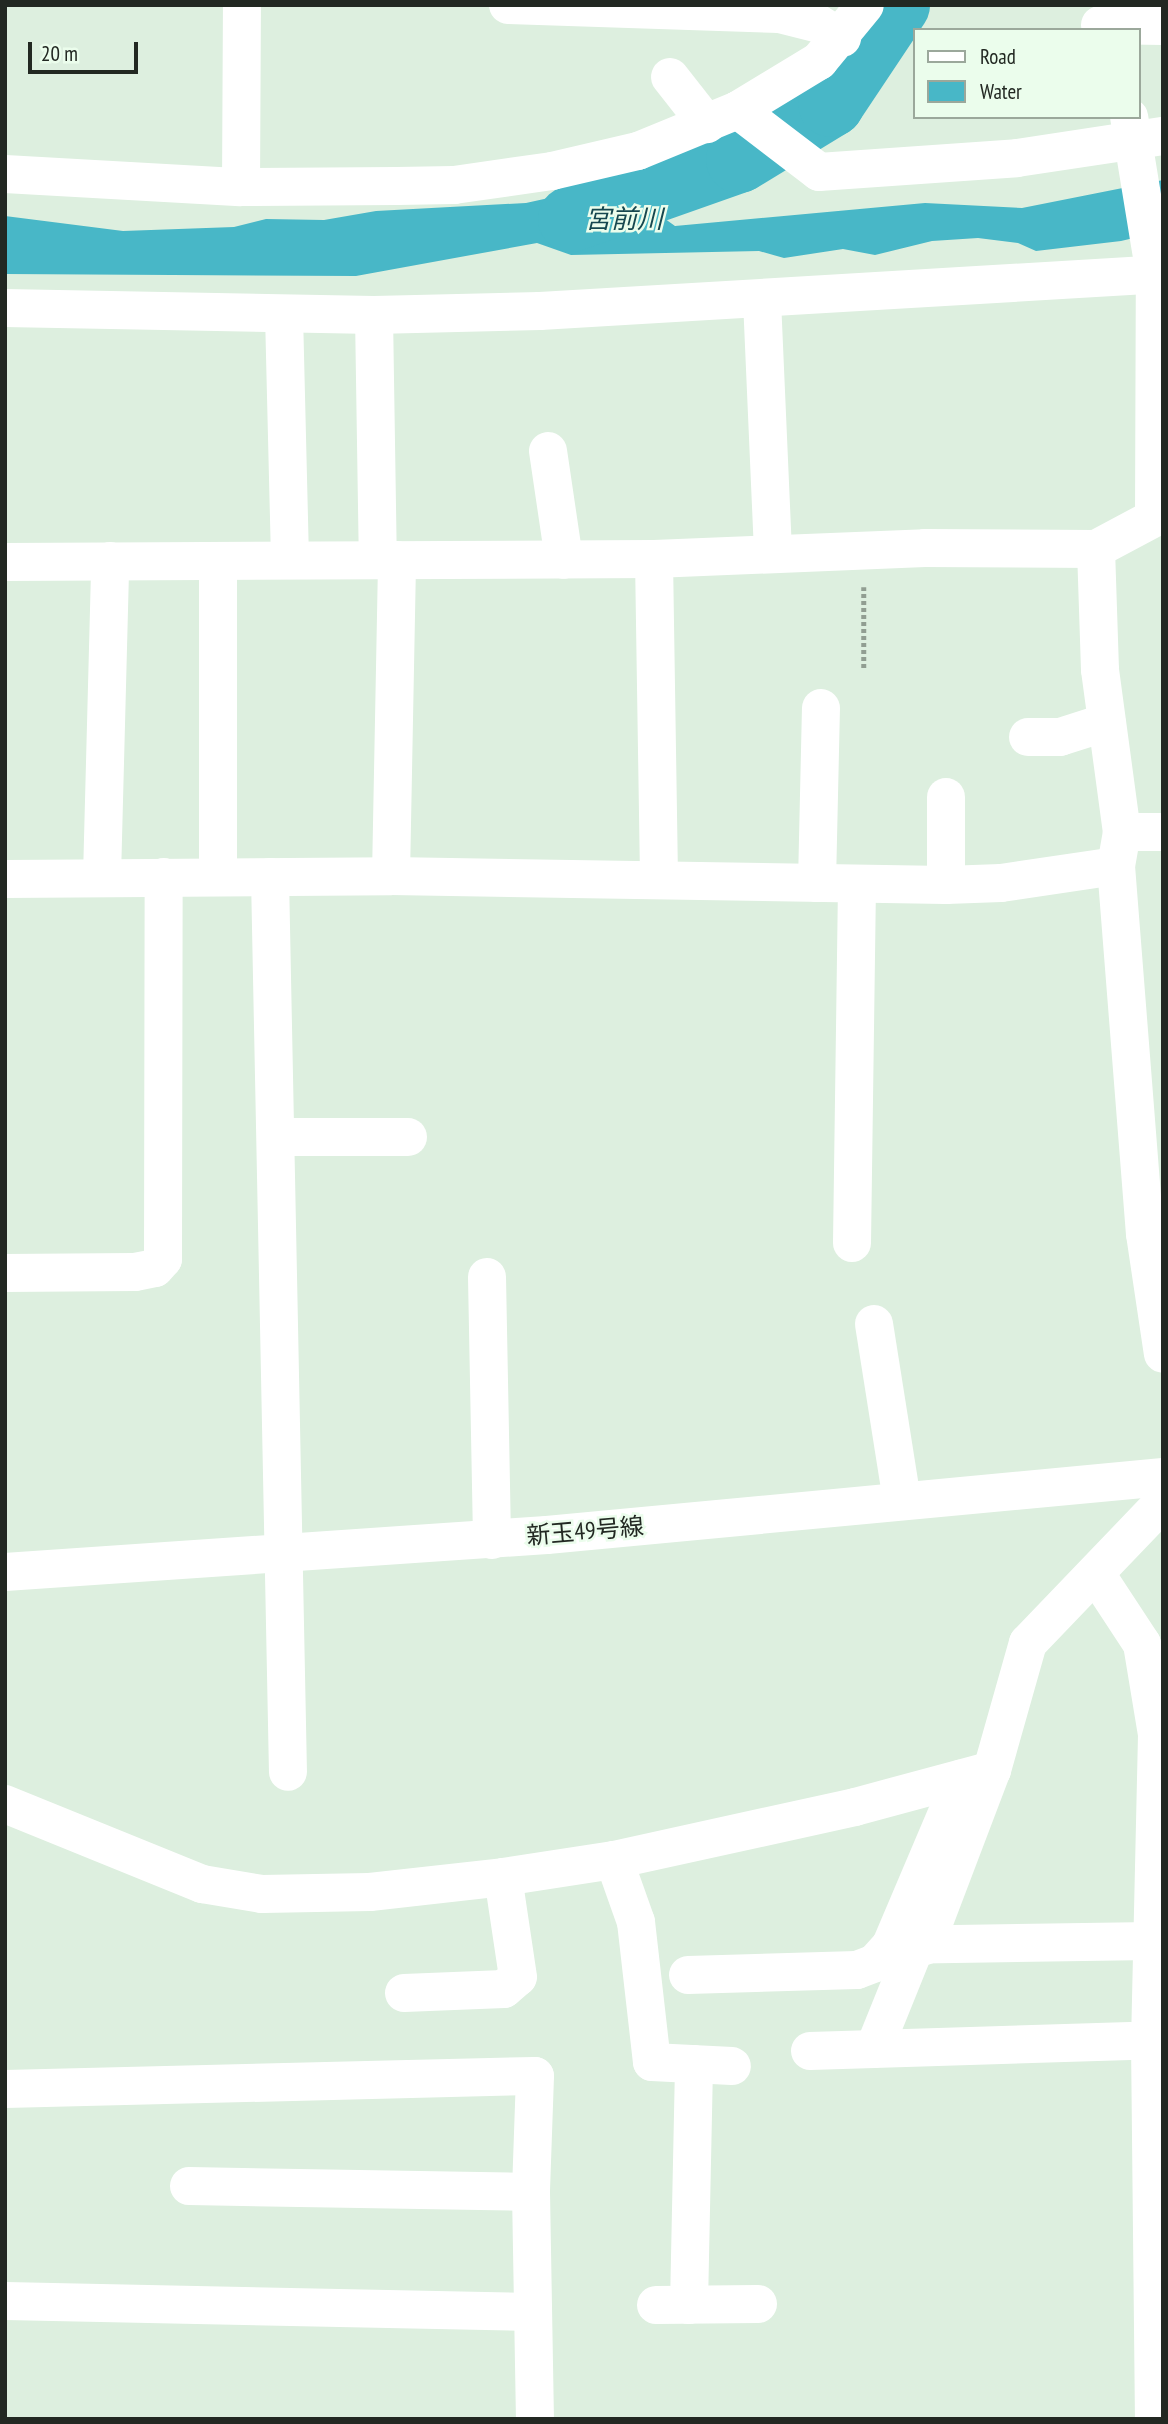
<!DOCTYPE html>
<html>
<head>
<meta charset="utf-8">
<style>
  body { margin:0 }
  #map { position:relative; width:1168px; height:2424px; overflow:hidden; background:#ddefdf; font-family:"PT Sans Narrow","Noto Sans JP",sans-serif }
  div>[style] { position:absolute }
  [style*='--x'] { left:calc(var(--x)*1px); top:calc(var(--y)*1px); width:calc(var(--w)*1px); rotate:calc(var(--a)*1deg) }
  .water>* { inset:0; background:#48b7c7 }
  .river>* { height:66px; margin:-33px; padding:0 33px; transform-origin:33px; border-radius:33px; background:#48b7c7 }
  .path>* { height:4.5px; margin-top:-2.25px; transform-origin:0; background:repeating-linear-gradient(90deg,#919e92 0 3.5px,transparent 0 7px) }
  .minor>* { height:38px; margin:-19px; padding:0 19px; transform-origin:19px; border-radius:19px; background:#fff }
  span { translate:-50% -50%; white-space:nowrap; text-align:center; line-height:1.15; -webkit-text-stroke:5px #ebfdec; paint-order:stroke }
  .street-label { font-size:24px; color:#222822 }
  .water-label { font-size:26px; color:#16474f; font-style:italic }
  .frame { position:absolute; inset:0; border:7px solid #222822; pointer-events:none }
  .legend { position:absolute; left:913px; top:28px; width:228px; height:91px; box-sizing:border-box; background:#ebfdec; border:2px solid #9ba89b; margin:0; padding:9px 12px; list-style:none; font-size:21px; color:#222822 }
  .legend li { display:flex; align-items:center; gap:14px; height:35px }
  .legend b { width:35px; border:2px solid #9ba89b }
  .scale { position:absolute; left:28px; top:42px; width:110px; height:32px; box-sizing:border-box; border:4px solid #222822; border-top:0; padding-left:9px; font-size:21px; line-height:24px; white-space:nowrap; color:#222822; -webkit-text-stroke:5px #ebfdec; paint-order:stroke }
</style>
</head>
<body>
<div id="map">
  <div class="water">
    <div style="clip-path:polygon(657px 174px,661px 216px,675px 226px,925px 203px,1022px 208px,1163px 180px,1163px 231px,1121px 241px,1036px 251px,1018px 243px,978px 238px,932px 241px,875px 255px,843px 249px,784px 258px,759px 251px,571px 255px,537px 243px,356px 276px,5px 274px,5px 216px,123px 231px,234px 227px,266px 219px,324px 220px,376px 211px,526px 203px)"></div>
  </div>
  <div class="river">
    <div style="--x:571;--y:219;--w:178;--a:-19.4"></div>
    <div style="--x:739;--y:160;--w:108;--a:-31.3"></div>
    <div style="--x:831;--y:104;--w:119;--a:-56.3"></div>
  </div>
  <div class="path">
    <div style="--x:864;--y:587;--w:83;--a:90"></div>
  </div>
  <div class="minor">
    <div style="--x:508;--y:5;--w:272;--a:1.9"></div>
    <div style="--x:780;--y:14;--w:40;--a:14.4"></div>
    <div style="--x:819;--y:24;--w:27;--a:31"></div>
    <div style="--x:1100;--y:25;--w:63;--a:0.9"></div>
    <div style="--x:670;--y:77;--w:60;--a:51.8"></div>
    <div style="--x:738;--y:110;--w:102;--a:37.4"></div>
    <div style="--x:819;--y:172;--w:198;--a:-4"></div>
    <div style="--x:1017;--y:158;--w:148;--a:-8.6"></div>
    <div style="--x:5;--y:174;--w:236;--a:3.2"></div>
    <div style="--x:241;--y:187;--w:156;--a:-0.4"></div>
    <div style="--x:397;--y:186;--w:57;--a:-1"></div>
    <div style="--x:454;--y:185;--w:99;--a:-8.1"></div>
    <div style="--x:552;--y:171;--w:88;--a:-13.1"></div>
    <div style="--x:638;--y:151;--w:108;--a:-22.3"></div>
    <div style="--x:738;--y:110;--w:95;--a:-31.2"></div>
    <div style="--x:819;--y:61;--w:72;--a:-50.6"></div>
    <div style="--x:241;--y:187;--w:182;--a:-89.7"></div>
    <div style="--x:762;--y:300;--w:254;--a:87.5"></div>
    <div style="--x:5;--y:308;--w:369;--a:1.1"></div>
    <div style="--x:374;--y:315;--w:166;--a:-1.4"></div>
    <div style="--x:540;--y:311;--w:624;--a:-3.4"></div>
    <div style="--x:284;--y:314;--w:246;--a:88.6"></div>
    <div style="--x:374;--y:315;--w:245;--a:89.1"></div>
    <div style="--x:548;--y:451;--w:110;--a:81.6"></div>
    <div style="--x:1096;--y:549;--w:121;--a:88.1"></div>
    <div style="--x:1100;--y:670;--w:163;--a:82.3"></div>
    <div style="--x:1122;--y:832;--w:35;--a:100"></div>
    <div style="--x:1116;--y:866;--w:369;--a:85.5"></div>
    <div style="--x:1145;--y:1234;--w:121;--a:81.5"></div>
    <div style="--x:654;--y:559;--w:321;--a:89.1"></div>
    <div style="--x:218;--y:561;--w:316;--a:90"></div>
    <div style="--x:5;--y:562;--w:649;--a:-0.26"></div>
    <div style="--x:654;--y:559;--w:271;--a:-2.3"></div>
    <div style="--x:925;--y:548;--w:171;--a:0.3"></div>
    <div style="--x:1096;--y:549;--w:66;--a:-28.1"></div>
    <div style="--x:1154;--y:518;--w:243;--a:-89.8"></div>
    <div style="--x:1155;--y:275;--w:160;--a:-99.3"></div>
    <div style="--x:1028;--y:737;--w:32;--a:0"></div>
    <div style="--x:1060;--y:737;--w:49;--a:-17.7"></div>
    <div style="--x:946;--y:797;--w:88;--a:90"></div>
    <div style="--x:1122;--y:832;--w:41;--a:0"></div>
    <div style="--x:391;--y:876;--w:316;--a:-88.9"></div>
    <div style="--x:102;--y:877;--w:316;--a:-88.5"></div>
    <div style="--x:270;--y:877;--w:895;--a:88.85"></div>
    <div style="--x:5;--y:879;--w:386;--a:-0.4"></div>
    <div style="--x:391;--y:876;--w:555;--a:0.93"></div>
    <div style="--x:946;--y:885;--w:55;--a:-2.1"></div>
    <div style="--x:1001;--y:883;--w:116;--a:-8.4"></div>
    <div style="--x:817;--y:883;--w:175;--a:-88.7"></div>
    <div style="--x:276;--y:1137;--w:132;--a:0"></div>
    <div style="--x:852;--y:1243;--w:359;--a:-89.2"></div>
    <div style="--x:5;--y:1273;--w:130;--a:-0.4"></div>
    <div style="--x:135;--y:1272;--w:20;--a:-11"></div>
    <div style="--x:155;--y:1268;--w:12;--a:-48"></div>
    <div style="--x:163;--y:1259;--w:382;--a:-89.9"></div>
    <div style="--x:487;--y:1277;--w:263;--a:88.9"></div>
    <div style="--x:874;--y:1324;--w:178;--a:81"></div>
    <div style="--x:5;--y:1572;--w:543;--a:-3.91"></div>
    <div style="--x:547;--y:1535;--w:619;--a:-5.38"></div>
    <div style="--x:1096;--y:1574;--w:84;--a:56.7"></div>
    <div style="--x:1142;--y:1644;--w:92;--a:80.6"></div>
    <div style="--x:1157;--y:1735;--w:306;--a:91.3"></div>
    <div style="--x:1150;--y:2041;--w:378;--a:89.4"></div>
    <div style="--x:5;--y:1804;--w:213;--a:22.1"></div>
    <div style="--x:202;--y:1884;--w:61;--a:9.5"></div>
    <div style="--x:262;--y:1894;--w:108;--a:-1.1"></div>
    <div style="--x:370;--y:1892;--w:134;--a:-6.4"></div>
    <div style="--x:503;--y:1877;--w:112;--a:-8.7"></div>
    <div style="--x:614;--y:1860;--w:247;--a:-12.4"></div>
    <div style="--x:855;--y:1807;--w:142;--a:-15.1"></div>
    <div style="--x:992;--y:1770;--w:132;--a:-74.2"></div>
    <div style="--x:1028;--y:1643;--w:195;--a:-46.2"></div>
    <div style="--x:614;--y:1860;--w:66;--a:70.5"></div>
    <div style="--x:636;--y:1922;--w:141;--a:83.5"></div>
    <div style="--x:652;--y:2062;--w:80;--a:2.9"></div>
    <div style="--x:891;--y:1945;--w:181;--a:-67"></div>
    <div style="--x:925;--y:1946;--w:188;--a:-69.2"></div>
    <div style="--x:688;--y:1975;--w:169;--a:-1.7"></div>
    <div style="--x:857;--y:1970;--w:19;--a:-21"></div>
    <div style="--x:875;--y:1963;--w:24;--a:-48"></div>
    <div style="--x:891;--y:1945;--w:261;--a:-0.9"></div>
    <div style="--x:404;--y:1993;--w:100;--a:-2.3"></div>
    <div style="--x:504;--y:1989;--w:18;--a:-41"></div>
    <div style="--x:518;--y:1977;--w:101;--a:-98.5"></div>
    <div style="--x:874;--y:2049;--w:112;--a:-68"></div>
    <div style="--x:810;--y:2051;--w:353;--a:-1.8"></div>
    <div style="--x:5;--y:2089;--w:530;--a:-1.41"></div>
    <div style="--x:535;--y:2076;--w:116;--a:92"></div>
    <div style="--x:531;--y:2192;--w:227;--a:89"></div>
    <div style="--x:189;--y:2186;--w:342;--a:1"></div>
    <div style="--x:5;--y:2301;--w:528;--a:1.19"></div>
    <div style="--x:656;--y:2305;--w:102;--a:-0.6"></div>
    <div style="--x:689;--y:2305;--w:241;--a:-88.8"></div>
  </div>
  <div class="street-label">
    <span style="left:585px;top:1531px;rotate:-5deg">新玉49号線</span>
  </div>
  <div class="water-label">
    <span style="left:624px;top:219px">宮前川</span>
  </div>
  <div class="frame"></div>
  <ul class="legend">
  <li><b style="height:9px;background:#fff"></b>Road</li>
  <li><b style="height:19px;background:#48b7c7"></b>Water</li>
  </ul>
  <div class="scale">20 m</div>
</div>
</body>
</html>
